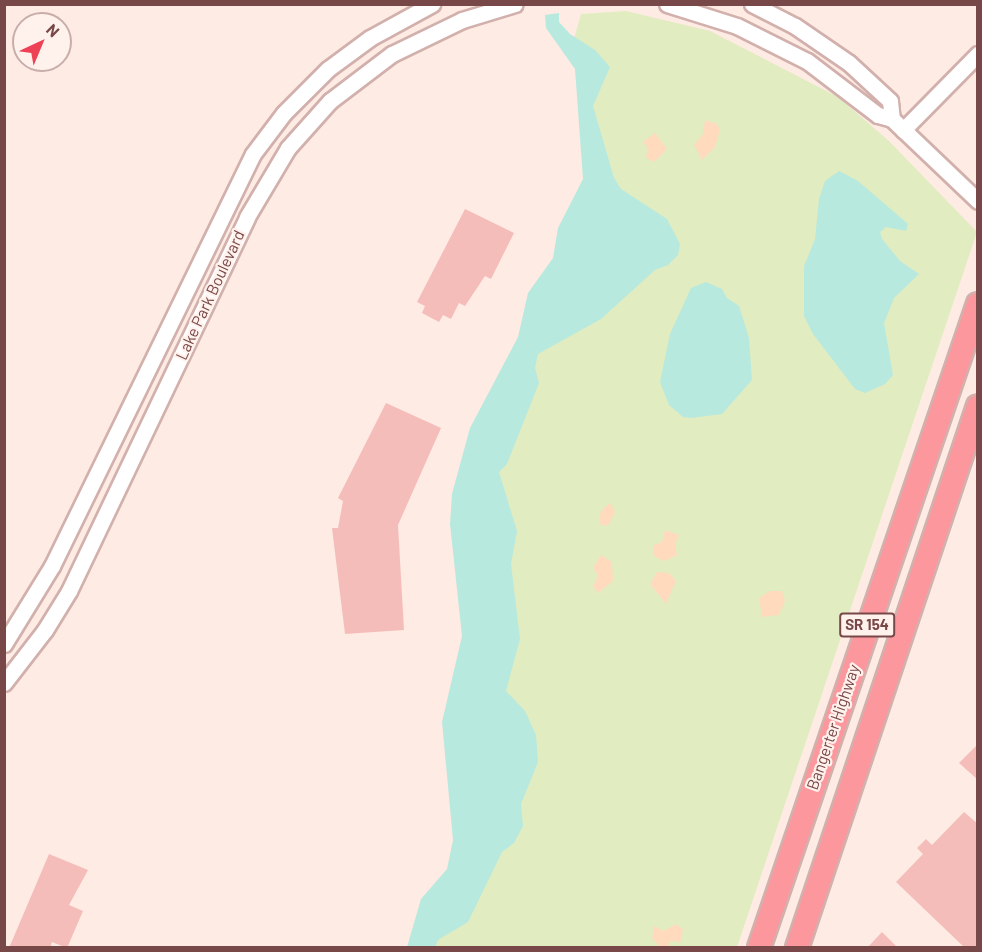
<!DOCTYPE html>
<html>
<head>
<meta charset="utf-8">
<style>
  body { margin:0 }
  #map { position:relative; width:982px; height:952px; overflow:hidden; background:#feebe4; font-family:Barlow,sans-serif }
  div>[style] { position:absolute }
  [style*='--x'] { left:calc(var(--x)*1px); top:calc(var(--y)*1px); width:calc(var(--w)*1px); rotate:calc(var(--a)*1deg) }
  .green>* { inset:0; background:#e1ecc1 }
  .sand>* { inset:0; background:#ffdabd }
  .water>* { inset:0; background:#b7e9df }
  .building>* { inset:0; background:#f5bdba }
  .roads { filter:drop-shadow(2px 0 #d2b0ac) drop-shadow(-2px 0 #d2b0ac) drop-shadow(0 2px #d2b0ac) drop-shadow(0 -2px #d2b0ac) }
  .minor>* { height:15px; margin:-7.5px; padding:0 7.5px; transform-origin:7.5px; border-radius:7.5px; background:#fff }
  .highway>* { height:22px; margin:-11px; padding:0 11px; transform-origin:11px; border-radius:11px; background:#fc979e }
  span { translate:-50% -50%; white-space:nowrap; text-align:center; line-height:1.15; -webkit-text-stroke:4.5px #fff1ec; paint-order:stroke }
  .shield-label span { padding:2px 4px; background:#fff1ec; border:2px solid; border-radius:4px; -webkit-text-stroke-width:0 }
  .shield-label { font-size:15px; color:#784848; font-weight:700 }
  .street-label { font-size:16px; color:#784848 }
  .frame { position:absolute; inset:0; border:6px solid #784848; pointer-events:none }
  .north { position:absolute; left:12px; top:12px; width:60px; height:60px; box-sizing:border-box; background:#fff1ec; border:2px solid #c9adaa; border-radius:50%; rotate:44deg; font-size:16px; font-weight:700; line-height:24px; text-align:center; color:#784848 }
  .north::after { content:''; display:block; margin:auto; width:21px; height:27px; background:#ef4155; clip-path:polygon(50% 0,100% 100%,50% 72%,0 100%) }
</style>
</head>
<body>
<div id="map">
  <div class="green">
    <div style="clip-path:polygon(626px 11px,710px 31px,838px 97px,889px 141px,977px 232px,737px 947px,432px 948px,464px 841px,478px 479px,598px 173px,574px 39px,581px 14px)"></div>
  </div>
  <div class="sand">
    <div style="clip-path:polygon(705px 120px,717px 124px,720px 130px,715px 147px,702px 160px,694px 145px,703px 134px)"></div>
    <div style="clip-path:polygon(655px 133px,667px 149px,654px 162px,646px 157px,648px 148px,643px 142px)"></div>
    <div style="clip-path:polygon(610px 503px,615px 512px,609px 524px,603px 526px,599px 522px,601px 511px)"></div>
    <div style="clip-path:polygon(665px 530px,679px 535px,675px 543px,677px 555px,665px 561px,655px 557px,653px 552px,654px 545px,662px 542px)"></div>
    <div style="clip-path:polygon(601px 555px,612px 562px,613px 581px,598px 593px,593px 587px,598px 575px,593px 568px)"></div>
    <div style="clip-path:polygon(657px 572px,669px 573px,676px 581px,666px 604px,650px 584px)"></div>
    <div style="clip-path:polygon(770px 591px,782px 591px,785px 601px,779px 615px,762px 617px,759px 598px)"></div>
    <div style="clip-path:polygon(675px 924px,683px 929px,680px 943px,671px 940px,668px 947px,660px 947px,652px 938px,654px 926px,664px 931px)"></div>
  </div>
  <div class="water">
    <div style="clip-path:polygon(559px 13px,559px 22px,570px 34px,595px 50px,610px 67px,593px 106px,614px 178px,621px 189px,667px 219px,680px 244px,678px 255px,668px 265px,655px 270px,601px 319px,538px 354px,535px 368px,539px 383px,507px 464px,499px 472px,517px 531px,511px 564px,520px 639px,506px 691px,525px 711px,536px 735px,538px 762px,521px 804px,523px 826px,514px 843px,502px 852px,468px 922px,438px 940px,435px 947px,407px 947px,421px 899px,447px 869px,453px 840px,442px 722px,462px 636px,450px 524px,452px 494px,470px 428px,518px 337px,528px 293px,553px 258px,558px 228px,583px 179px,575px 69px,546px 28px,545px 15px)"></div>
    <div style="clip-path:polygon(839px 171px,858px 181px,908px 224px,906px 231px,886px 227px,880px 232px,882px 239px,900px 261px,919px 274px,894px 298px,884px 323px,893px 375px,885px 384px,865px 393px,855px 389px,813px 334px,804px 316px,804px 266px,815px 239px,819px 199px,825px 181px)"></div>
    <div style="clip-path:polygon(706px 282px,722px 289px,727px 298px,739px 306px,749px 338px,752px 380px,722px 414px,691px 418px,683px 417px,669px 405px,660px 382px,670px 334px,691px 288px)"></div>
  </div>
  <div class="building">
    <div style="clip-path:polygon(465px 209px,514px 233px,491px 279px,485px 276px,465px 306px,459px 303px,451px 319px,443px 315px,439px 322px,422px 313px,425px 306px,417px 302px)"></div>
    <div style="clip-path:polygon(386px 403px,441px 428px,398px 525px,404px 630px,345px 634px,332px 528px,338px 528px,343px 501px,338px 498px)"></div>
    <div style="clip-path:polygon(978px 744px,978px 780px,959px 763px)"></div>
    <div style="clip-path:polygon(964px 812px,978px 824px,978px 948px,965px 948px,896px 882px,923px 854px,917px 848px,926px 839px,932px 845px)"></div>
    <div style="clip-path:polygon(49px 854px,88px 870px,69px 905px,83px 911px,67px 948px,52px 942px,50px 948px,9px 948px)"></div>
    <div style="clip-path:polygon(882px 932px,898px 948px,867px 948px)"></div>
  </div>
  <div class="roads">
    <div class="minor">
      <div style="--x:667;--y:4;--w:73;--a:17.4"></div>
      <div style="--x:737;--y:26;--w:78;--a:26.6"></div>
      <div style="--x:807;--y:61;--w:89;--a:37.3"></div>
      <div style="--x:878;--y:115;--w:15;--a:16"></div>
      <div style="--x:892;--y:119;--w:119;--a:43.6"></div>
      <div style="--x:752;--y:4;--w:48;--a:27.1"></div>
      <div style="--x:795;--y:26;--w:65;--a:34.4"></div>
      <div style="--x:849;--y:63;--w:56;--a:42.8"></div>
      <div style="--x:890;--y:101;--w:18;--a:84"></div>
      <div style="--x:903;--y:130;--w:107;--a:-45.4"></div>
      <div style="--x:4;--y:644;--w:92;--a:-58.4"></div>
      <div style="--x:52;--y:566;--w:458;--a:-64"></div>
      <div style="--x:253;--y:154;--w:51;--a:-52.9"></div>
      <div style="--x:284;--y:113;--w:62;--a:-45"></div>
      <div style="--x:328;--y:69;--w:52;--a:-36.4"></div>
      <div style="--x:370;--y:38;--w:71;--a:-28.7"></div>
      <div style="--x:4;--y:683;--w:67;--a:-52.3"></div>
      <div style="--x:45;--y:630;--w:46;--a:-58.4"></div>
      <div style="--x:69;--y:591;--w:414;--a:-64.5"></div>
      <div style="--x:247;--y:217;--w:80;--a:-59.3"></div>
      <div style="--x:288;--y:148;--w:63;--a:-48.2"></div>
      <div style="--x:330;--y:101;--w:78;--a:-37.2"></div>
      <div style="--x:392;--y:54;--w:78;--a:-25.9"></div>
      <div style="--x:462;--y:20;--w:55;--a:-16.8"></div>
    </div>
    <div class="highway">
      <div style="--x:759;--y:948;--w:680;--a:-71.22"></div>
      <div style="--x:797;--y:948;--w:571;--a:-71.53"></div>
    </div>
  </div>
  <div class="shield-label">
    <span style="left:867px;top:625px">SR 154</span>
  </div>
  <div class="street-label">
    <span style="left:210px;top:295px;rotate:-65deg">Lake Park Boulevard</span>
    <span style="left:833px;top:727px;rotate:-71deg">Bangerter Highway</span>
  </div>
  <div class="frame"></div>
  <div class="north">N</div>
</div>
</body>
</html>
